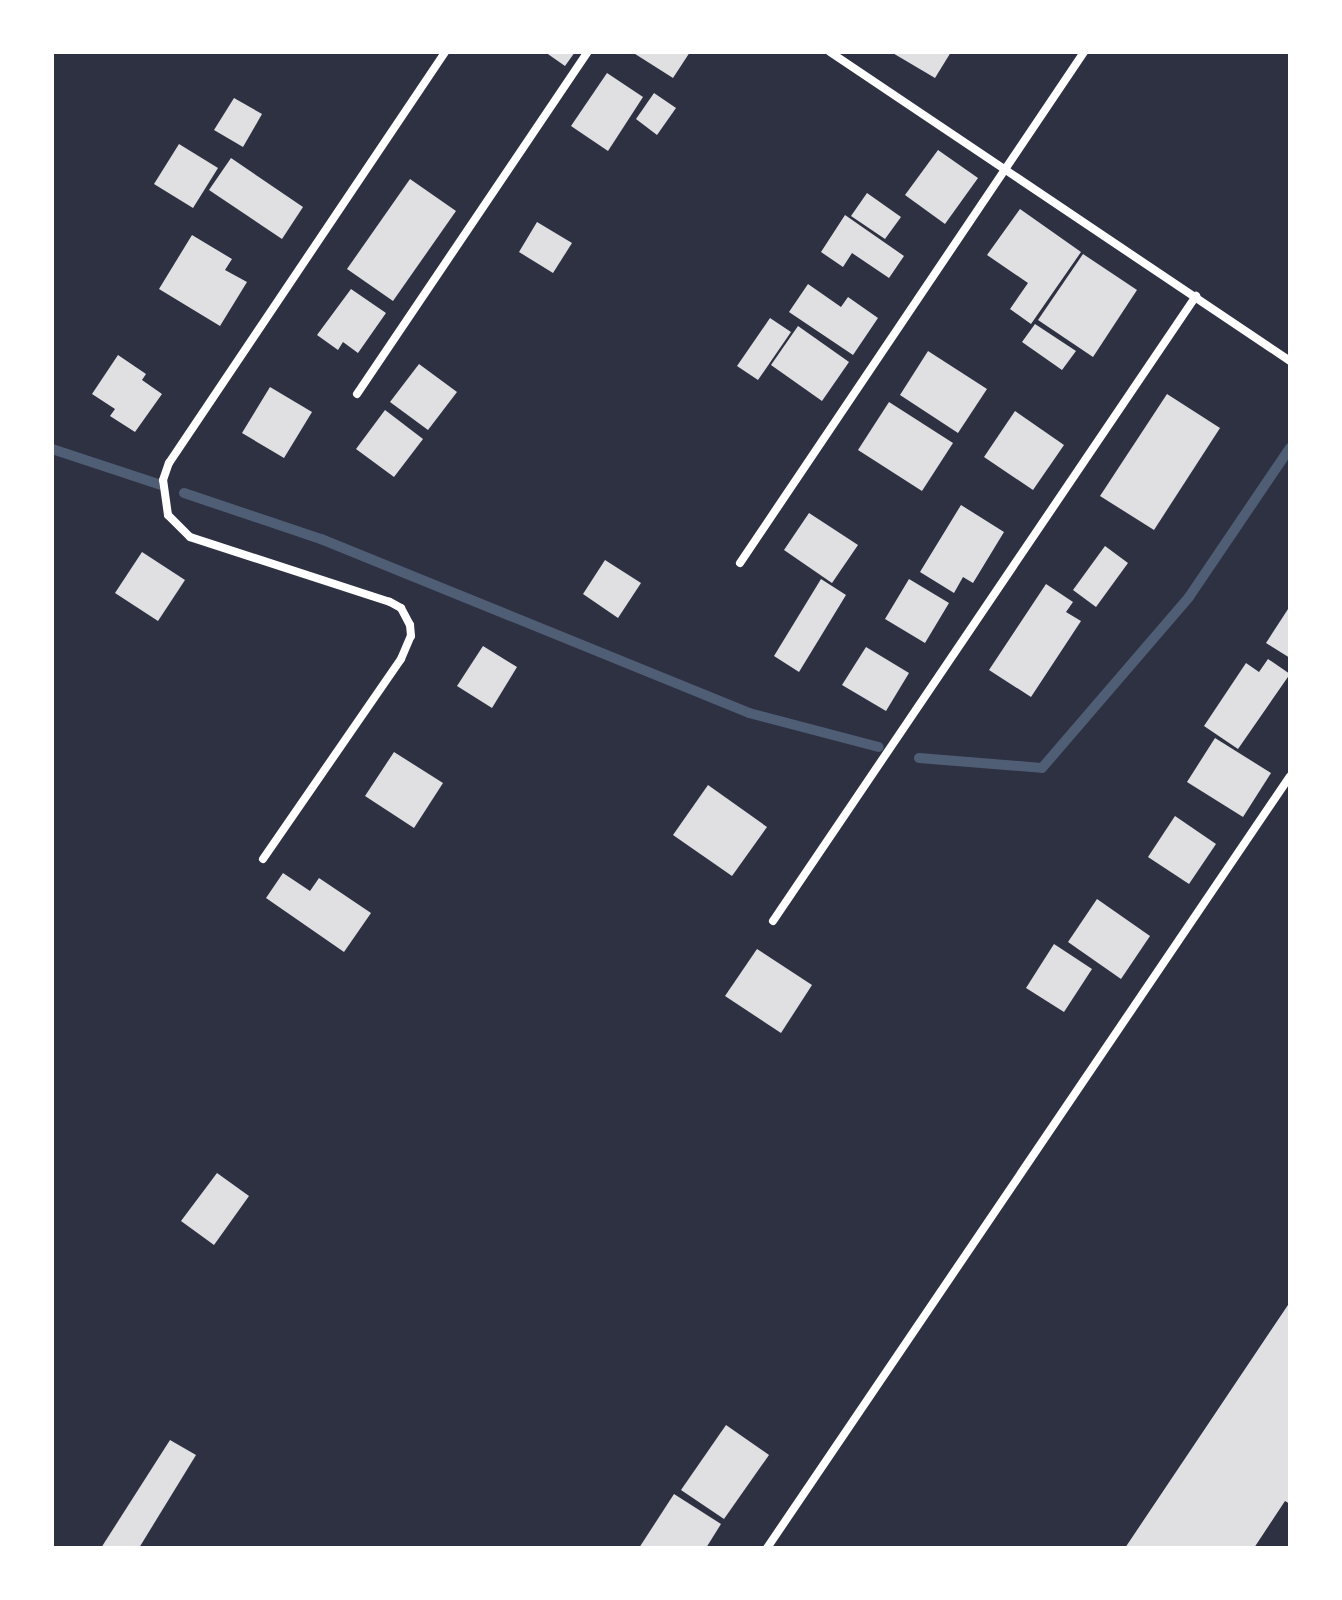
<!DOCTYPE html>
<html>
<head>
<meta charset="utf-8">
<style>
  body { margin:0 }
  #map { position:relative; width:1342px; height:1600px; overflow:hidden; background:#2d3142; font-family:Barlow,sans-serif }
  div>[style] { position:absolute }
  [style*='--x'] { left:calc(var(--x)*1px); top:calc(var(--y)*1px); width:calc(var(--w)*1px); rotate:calc(var(--a)*1deg) }
  .stream>* { height:10px; margin:-5px; padding:0 5px; transform-origin:5px; border-radius:5px; background:#4f5d75 }
  .building>* { inset:0; background:#e0e0e3 }
  .minor>* { height:8px; margin:-4px; padding:0 4px; transform-origin:4px; border-radius:4px; background:#fff }
  span { translate:-50% -50%; white-space:nowrap; text-align:center; line-height:1.15; -webkit-text-stroke:8px #fff; paint-order:stroke }
  .frame { position:absolute; inset:0; border:54px solid #fff; pointer-events:none }
</style>
</head>
<body>
<div id="map">
  <div class="stream">
    <div style="--x:52;--y:449;--w:115;--a:18.3"></div>
    <div style="--x:184;--y:493;--w:145;--a:18.6"></div>
    <div style="--x:321;--y:539;--w:462;--a:22.1"></div>
    <div style="--x:749;--y:713;--w:134;--a:14.7"></div>
    <div style="--x:919;--y:758;--w:123;--a:4.6"></div>
    <div style="--x:1042;--y:768;--w:225;--a:-49.3"></div>
    <div style="--x:1189;--y:597;--w:180;--a:-55.9"></div>
  </div>
  <div class="building">
    <div style="clip-path:polygon(545px 52px,575px 52px,565px 66px)"></div>
    <div style="clip-path:polygon(632px 52px,690px 52px,673px 78px)"></div>
    <div style="clip-path:polygon(891px 52px,951px 52px,935px 78px)"></div>
    <div style="clip-path:polygon(607px 73px,643px 97px,608px 151px,571px 126px)"></div>
    <div style="clip-path:polygon(654px 93px,676px 108px,657px 135px,636px 119px)"></div>
    <div style="clip-path:polygon(234px 98px,262px 114px,243px 147px,214px 130px)"></div>
    <div style="clip-path:polygon(179px 144px,218px 168px,193px 208px,154px 184px)"></div>
    <div style="clip-path:polygon(938px 150px,978px 178px,945px 224px,905px 195px)"></div>
    <div style="clip-path:polygon(231px 158px,303px 207px,282px 239px,209px 190px)"></div>
    <div style="clip-path:polygon(410px 179px,456px 211px,393px 301px,347px 269px)"></div>
    <div style="clip-path:polygon(867px 193px,901px 217px,885px 239px,851px 216px)"></div>
    <div style="clip-path:polygon(1020px 209px,1081px 252px,1031px 324px,1010px 309px,1028px 283px,987px 255px)"></div>
    <div style="clip-path:polygon(845px 215px,904px 256px,889px 278px,852px 253px,843px 267px,821px 252px)"></div>
    <div style="clip-path:polygon(537px 222px,572px 243px,553px 273px,519px 252px)"></div>
    <div style="clip-path:polygon(192px 235px,232px 259px,225px 270px,247px 282px,220px 326px,159px 289px)"></div>
    <div style="clip-path:polygon(1083px 254px,1137px 290px,1093px 357px,1038px 320px)"></div>
    <div style="clip-path:polygon(808px 284px,841px 307px,848px 297px,878px 318px,853px 355px,789px 312px)"></div>
    <div style="clip-path:polygon(351px 289px,386px 313px,358px 353px,343px 342px,338px 350px,317px 335px)"></div>
    <div style="clip-path:polygon(770px 318px,791px 332px,758px 380px,737px 366px)"></div>
    <div style="clip-path:polygon(1035px 324px,1076px 351px,1062px 370px,1022px 342px)"></div>
    <div style="clip-path:polygon(798px 326px,849px 362px,822px 401px,771px 365px)"></div>
    <div style="clip-path:polygon(928px 351px,987px 389px,958px 433px,900px 395px)"></div>
    <div style="clip-path:polygon(118px 355px,146px 374px,142px 380px,162px 394px,135px 432px,110px 416px,115px 409px,92px 394px)"></div>
    <div style="clip-path:polygon(419px 364px,457px 392px,428px 430px,390px 402px)"></div>
    <div style="clip-path:polygon(270px 387px,312px 412px,284px 458px,242px 433px)"></div>
    <div style="clip-path:polygon(1167px 394px,1220px 428px,1154px 530px,1100px 496px)"></div>
    <div style="clip-path:polygon(889px 402px,953px 443px,922px 491px,858px 450px)"></div>
    <div style="clip-path:polygon(385px 410px,423px 439px,394px 477px,356px 449px)"></div>
    <div style="clip-path:polygon(1015px 411px,1064px 445px,1033px 490px,984px 457px)"></div>
    <div style="clip-path:polygon(961px 505px,1004px 532px,973px 583px,963px 577px,954px 593px,920px 572px)"></div>
    <div style="clip-path:polygon(809px 513px,858px 545px,832px 583px,784px 550px)"></div>
    <div style="clip-path:polygon(1105px 546px,1128px 563px,1096px 607px,1073px 590px)"></div>
    <div style="clip-path:polygon(142px 552px,185px 580px,158px 621px,115px 593px)"></div>
    <div style="clip-path:polygon(605px 560px,641px 583px,618px 618px,583px 594px)"></div>
    <div style="clip-path:polygon(821px 579px,846px 595px,799px 672px,774px 656px)"></div>
    <div style="clip-path:polygon(909px 579px,949px 603px,925px 643px,885px 619px)"></div>
    <div style="clip-path:polygon(1046px 584px,1073px 602px,1066px 612px,1081px 621px,1031px 697px,989px 670px)"></div>
    <div style="clip-path:polygon(1290px 606px,1290px 658px,1266px 643px)"></div>
    <div style="clip-path:polygon(483px 646px,517px 667px,492px 708px,457px 686px)"></div>
    <div style="clip-path:polygon(866px 647px,909px 673px,886px 711px,842px 685px)"></div>
    <div style="clip-path:polygon(1268px 659px,1290px 674px,1238px 749px,1204px 726px,1246px 663px,1259px 672px)"></div>
    <div style="clip-path:polygon(1215px 738px,1271px 773px,1243px 817px,1187px 782px)"></div>
    <div style="clip-path:polygon(394px 752px,443px 783px,414px 828px,365px 796px)"></div>
    <div style="clip-path:polygon(708px 785px,767px 827px,732px 876px,673px 835px)"></div>
    <div style="clip-path:polygon(1175px 816px,1216px 844px,1189px 884px,1148px 857px)"></div>
    <div style="clip-path:polygon(283px 873px,310px 891px,319px 878px,371px 913px,344px 952px,266px 898px)"></div>
    <div style="clip-path:polygon(1097px 899px,1150px 936px,1121px 979px,1068px 942px)"></div>
    <div style="clip-path:polygon(1054px 944px,1092px 969px,1064px 1012px,1026px 988px)"></div>
    <div style="clip-path:polygon(757px 949px,812px 985px,781px 1033px,725px 996px)"></div>
    <div style="clip-path:polygon(217px 1173px,249px 1196px,214px 1245px,181px 1221px)"></div>
    <div style="clip-path:polygon(1290px 1302px,1290px 1504px,1285px 1501px,1254px 1548px,1125px 1548px)"></div>
    <div style="clip-path:polygon(726px 1425px,769px 1455px,724px 1519px,681px 1490px)"></div>
    <div style="clip-path:polygon(170px 1440px,196px 1455px,139px 1548px,101px 1548px)"></div>
    <div style="clip-path:polygon(674px 1494px,721px 1524px,706px 1548px,639px 1548px)"></div>
  </div>
  <div class="minor">
    <div style="--x:830;--y:52;--w:554;--a:33.89"></div>
    <div style="--x:357;--y:394;--w:413;--a:-56"></div>
    <div style="--x:740;--y:563;--w:616;--a:-56.05"></div>
    <div style="--x:263;--y:859;--w:243;--a:-55.4"></div>
    <div style="--x:401;--y:659;--w:25;--a:-67"></div>
    <div style="--x:411;--y:636;--w:11;--a:-95"></div>
    <div style="--x:410;--y:625;--w:19;--a:-118"></div>
    <div style="--x:401;--y:608;--w:13;--a:-151"></div>
    <div style="--x:390;--y:602;--w:210;--a:-162"></div>
    <div style="--x:190;--y:537;--w:31;--a:-135"></div>
    <div style="--x:168;--y:515;--w:35;--a:-98"></div>
    <div style="--x:163;--y:480;--w:18;--a:-71"></div>
    <div style="--x:169;--y:463;--w:495;--a:-56.1"></div>
    <div style="--x:773;--y:921;--w:755;--a:-55.91"></div>
    <div style="--x:767;--y:1548;--w:932;--a:-55.88"></div>
  </div>
  <div class="frame"></div>
</div>
</body>
</html>
